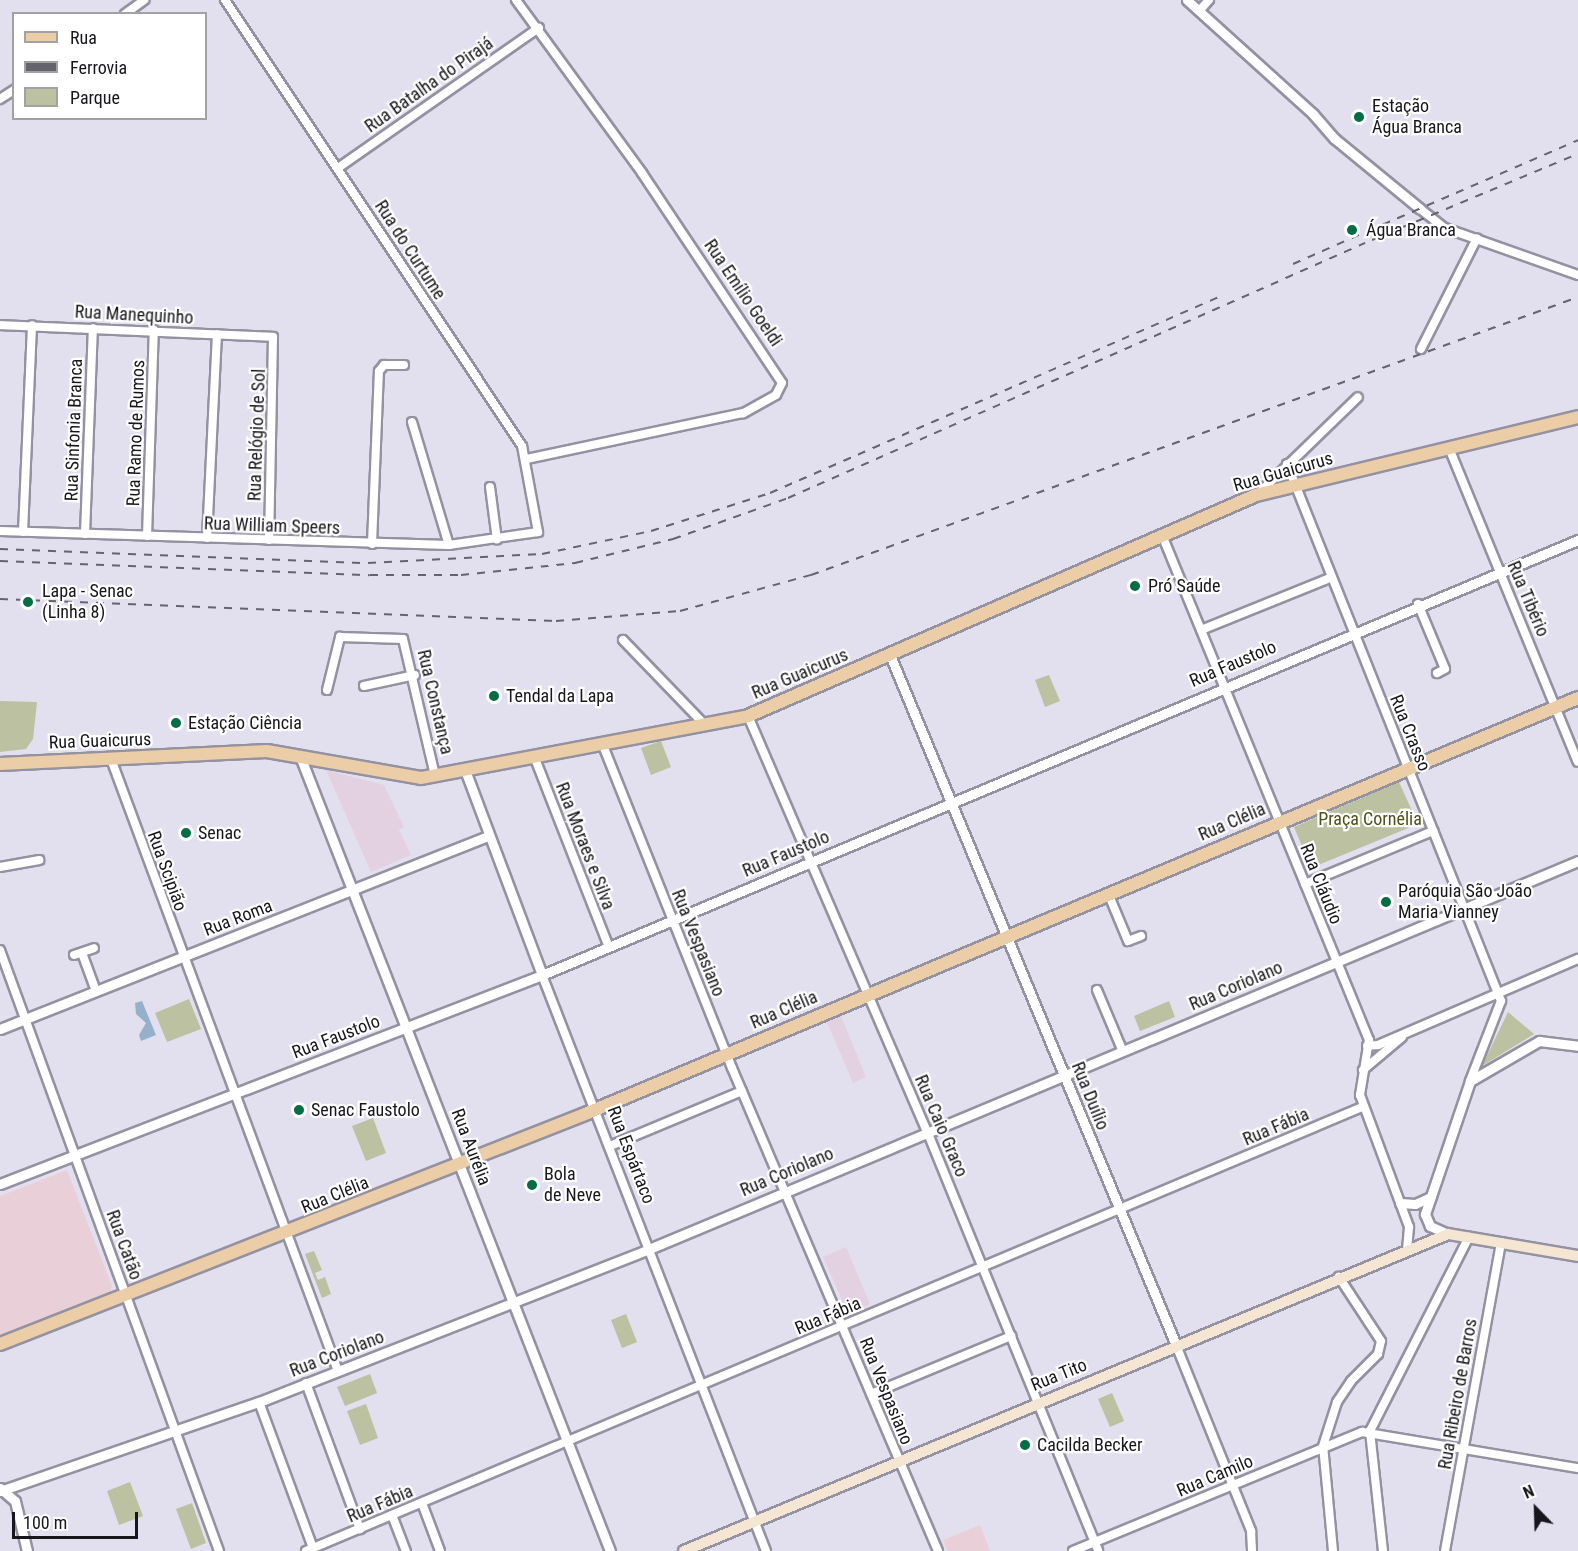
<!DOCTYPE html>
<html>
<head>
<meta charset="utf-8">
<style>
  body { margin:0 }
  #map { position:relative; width:1578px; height:1551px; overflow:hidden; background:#e2dfef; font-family:"Roboto Condensed",sans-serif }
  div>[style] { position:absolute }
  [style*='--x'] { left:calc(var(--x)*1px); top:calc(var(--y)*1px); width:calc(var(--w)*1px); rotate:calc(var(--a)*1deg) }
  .commercial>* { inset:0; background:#e3d1e2 }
  .medical>* { inset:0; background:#e9d0d8 }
  .green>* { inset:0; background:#bcc1a1 }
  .water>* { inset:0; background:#95b1ca }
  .roads { filter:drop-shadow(2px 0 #9491a0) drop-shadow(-2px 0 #9491a0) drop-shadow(0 2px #9491a0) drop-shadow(0 -2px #9491a0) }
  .minor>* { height:8px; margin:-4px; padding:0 4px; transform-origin:4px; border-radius:4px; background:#fff }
  .tertiary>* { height:9px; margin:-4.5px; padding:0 4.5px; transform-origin:4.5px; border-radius:4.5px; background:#fff }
  .secondary>* { height:10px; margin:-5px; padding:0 5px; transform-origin:5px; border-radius:5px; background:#f5e6d3 }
  .primary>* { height:12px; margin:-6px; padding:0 6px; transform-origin:6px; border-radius:6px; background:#ebcda7 }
  .rail>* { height:2px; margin-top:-1px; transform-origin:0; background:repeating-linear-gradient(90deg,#65636d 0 8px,transparent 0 16px) }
  .dots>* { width:16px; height:16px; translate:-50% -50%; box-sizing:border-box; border:3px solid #fff; border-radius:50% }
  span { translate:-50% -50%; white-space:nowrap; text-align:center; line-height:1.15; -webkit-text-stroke:4.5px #fff; paint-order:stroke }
  .street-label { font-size:18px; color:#17161c }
  .poi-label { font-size:18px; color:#17161c }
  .left { translate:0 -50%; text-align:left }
  .park-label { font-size:18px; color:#4b5118 }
  .legend { position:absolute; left:12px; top:12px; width:195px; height:108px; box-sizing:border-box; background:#fff; border:2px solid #a2a2a4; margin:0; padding:8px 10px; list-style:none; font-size:18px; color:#17161c }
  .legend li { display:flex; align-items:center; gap:12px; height:30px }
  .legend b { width:30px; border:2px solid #a2a2a4 }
  .north { position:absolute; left:1506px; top:1479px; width:60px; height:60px; -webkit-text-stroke:4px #fff; paint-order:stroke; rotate:337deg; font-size:16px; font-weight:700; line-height:24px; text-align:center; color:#17161c }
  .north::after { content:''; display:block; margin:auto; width:21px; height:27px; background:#17161c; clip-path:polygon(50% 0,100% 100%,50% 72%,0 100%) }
  .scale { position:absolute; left:12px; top:1512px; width:126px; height:27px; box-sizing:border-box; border:3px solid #17161c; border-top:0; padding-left:8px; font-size:18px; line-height:21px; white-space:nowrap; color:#17161c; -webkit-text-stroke:4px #fff; paint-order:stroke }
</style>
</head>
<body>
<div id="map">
  <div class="commercial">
    <div style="clip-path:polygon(326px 770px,384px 785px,404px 827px,399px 830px,411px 855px,371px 872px)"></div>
    <div style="clip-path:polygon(841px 1016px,866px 1077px,853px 1083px,827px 1022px)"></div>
    <div style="clip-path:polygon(846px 1247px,870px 1304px,848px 1314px,823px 1257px)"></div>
  </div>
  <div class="medical">
    <div style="clip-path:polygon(67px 1170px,112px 1286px,110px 1292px,0 1335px,0 1196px)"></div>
    <div style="clip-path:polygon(980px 1525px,990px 1551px,948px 1551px,943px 1540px)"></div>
  </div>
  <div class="green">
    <div style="clip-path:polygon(1049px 675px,1060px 701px,1045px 707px,1035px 680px)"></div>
    <div style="clip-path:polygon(0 701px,37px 702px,33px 739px,26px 749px,0 752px)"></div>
    <div style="clip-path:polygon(661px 741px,671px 767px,651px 775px,641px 748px)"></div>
    <div style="clip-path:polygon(1399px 782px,1418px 824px,1311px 868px,1294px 827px)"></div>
    <div style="clip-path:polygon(189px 999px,201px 1029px,167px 1042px,155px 1013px)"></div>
    <div style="clip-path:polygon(1169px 1001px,1175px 1017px,1140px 1031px,1134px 1016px)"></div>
    <div style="clip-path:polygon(1508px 1012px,1534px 1034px,1482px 1066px)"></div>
    <div style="clip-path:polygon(373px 1118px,386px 1153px,366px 1161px,352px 1126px)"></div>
    <div style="clip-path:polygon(314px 1251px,322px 1270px,315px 1273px,318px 1280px,325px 1277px,331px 1294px,322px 1298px,305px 1254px)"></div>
    <div style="clip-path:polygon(626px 1314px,637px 1342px,622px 1348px,611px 1320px)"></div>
    <div style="clip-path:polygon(370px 1374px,377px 1393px,345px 1406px,337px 1387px)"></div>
    <div style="clip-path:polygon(1112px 1393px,1124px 1421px,1110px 1427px,1098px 1399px)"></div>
    <div style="clip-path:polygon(366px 1404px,378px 1438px,360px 1445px,347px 1411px)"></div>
    <div style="clip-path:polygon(130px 1482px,143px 1516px,119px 1525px,107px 1491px)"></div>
    <div style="clip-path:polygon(192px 1503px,206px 1543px,191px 1549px,176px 1509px)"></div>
  </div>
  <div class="water">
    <div style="clip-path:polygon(142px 1001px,156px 1035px,141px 1041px,139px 1035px,146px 1023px,136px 1014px,135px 1003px)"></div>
  </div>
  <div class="roads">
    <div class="minor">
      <div style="--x:516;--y:0;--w:214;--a:53.9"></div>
      <div style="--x:642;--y:173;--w:252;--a:56.3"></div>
      <div style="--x:782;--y:383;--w:13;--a:117"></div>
      <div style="--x:776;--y:395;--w:38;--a:151"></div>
      <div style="--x:743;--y:413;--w:222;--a:168"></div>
      <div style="--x:1199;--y:11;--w:15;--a:-48"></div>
      <div style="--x:125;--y:14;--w:24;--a:-36"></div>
      <div style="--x:0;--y:99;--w:17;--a:-33"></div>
      <div style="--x:338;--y:168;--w:245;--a:-34.9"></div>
      <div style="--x:1419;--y:208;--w:33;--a:38"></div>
      <div style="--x:1445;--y:228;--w:141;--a:19.5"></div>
      <div style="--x:0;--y:325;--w:273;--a:2.5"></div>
      <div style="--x:273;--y:337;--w:203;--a:91.1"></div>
      <div style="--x:1421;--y:349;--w:124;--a:-63.2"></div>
      <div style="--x:412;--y:422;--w:128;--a:73.3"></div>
      <div style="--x:1449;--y:448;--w:339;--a:67.7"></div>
      <div style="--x:1287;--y:464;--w:578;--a:68.27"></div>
      <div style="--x:1501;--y:1001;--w:86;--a:111.2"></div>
      <div style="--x:490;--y:487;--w:53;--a:82.5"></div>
      <div style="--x:1260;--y:492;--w:136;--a:-44.1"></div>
      <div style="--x:0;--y:531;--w:449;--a:1.8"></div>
      <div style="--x:449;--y:545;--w:90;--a:-8.3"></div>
      <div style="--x:538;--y:532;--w:87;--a:-100.5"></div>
      <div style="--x:522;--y:446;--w:536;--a:-123.66"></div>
      <div style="--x:23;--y:532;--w:207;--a:-87.5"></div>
      <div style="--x:85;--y:534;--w:206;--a:-87.8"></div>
      <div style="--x:1162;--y:535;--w:546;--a:67.71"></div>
      <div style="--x:1369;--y:1040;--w:56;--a:99.3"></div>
      <div style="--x:1360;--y:1095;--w:141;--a:69.6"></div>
      <div style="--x:1409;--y:1227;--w:23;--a:95"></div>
      <div style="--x:147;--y:536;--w:206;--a:-88.1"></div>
      <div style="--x:207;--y:538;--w:204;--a:-87.2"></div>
      <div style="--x:372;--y:544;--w:173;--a:-87.7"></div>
      <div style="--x:379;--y:371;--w:8;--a:-50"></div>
      <div style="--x:384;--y:365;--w:20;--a:0"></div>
      <div style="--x:1418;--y:604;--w:70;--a:67.4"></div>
      <div style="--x:1445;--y:669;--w:9;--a:153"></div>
      <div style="--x:1201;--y:630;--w:141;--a:-22"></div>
      <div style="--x:623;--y:640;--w:117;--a:46"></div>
      <div style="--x:364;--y:686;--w:52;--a:-12.2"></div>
      <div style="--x:327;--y:690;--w:55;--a:-76.2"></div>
      <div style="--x:340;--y:637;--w:63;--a:1.8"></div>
      <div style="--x:403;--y:639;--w:140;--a:76.8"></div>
      <div style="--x:748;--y:716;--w:452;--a:66.7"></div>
      <div style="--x:927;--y:1131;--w:453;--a:67.8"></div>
      <div style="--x:602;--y:743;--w:350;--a:68.2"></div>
      <div style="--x:732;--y:1068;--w:525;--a:66.9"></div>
      <div style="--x:534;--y:756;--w:205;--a:68.6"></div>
      <div style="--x:111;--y:759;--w:653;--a:69.65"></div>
      <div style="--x:0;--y:867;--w:40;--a:-10"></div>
      <div style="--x:1305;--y:884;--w:139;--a:-22.5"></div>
      <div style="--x:1108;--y:893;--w:52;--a:67.4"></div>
      <div style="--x:1128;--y:941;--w:14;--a:-21"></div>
      <div style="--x:0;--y:950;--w:640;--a:69.98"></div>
      <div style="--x:82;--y:953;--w:40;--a:69.8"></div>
      <div style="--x:74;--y:955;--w:21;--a:-19"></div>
      <div style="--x:542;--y:975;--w:618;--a:68.75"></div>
      <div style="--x:1097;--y:990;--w:67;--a:67.2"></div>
      <div style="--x:1367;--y:1046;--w:11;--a:-5"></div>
      <div style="--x:1378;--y:1045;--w:218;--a:-23.3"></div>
      <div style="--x:1363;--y:1070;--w:51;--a:-40.2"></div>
      <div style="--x:610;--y:1146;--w:143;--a:-22.6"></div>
      <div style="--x:1176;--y:1345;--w:201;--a:68"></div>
      <div style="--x:1251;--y:1531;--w:20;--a:87"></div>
      <div style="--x:306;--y:1383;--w:156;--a:69.7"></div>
      <div style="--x:871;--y:1394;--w:152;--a:-22.5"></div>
      <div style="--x:259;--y:1402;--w:156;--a:69.7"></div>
      <div style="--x:422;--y:1503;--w:51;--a:69.4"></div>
      <div style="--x:392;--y:1515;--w:39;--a:69"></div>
      <div style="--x:306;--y:1551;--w:1146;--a:-22.8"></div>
      <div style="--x:1073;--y:1551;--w:313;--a:-22.4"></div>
      <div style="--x:1362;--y:1432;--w:219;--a:9.5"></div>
      <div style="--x:1333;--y:1551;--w:105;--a:-95.4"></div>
      <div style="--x:1323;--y:1446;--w:46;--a:-72.3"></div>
      <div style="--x:1337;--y:1402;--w:25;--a:-56"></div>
      <div style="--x:1351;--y:1381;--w:38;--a:-45"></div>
      <div style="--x:1378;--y:1354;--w:13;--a:-77"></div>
      <div style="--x:1381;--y:1341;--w:77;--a:-123.3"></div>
      <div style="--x:1383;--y:1551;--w:121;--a:-96.2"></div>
      <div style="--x:1370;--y:1431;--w:218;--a:-63"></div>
      <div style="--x:1445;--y:1551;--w:314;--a:-79.7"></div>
    </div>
    <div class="tertiary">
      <div style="--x:1187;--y:0;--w:170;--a:42.1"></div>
      <div style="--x:1313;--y:114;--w:33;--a:49"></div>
      <div style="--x:1335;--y:139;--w:109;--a:39.4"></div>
      <div style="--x:890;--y:655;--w:747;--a:67.49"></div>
      <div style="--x:300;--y:756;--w:853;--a:68.7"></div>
      <div style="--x:465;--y:770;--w:219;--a:69.4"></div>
      <div style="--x:0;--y:1029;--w:525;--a:-21.58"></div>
      <div style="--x:0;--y:1184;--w:581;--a:-21.09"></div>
      <div style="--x:542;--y:975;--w:1124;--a:-22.78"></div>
      <div style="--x:1400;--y:1203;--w:15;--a:4"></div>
      <div style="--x:1415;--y:1204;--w:17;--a:-24"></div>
      <div style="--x:1448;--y:1234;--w:20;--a:-156"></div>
      <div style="--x:1430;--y:1226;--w:13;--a:-113"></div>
      <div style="--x:1425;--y:1214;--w:140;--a:-71.3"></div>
      <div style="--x:1470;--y:1081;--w:80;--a:-30.1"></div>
      <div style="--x:1539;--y:1041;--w:39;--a:7"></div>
      <div style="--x:0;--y:1488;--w:20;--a:41"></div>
      <div style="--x:15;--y:1501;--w:51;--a:76.5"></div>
      <div style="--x:0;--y:1491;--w:274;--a:-19"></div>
      <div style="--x:259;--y:1402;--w:419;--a:-21.4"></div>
      <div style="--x:649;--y:1249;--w:1007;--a:-22.67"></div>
    </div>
    <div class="secondary">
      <div style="--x:684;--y:1551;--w:827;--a:-22.53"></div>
      <div style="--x:1448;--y:1234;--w:132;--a:9.6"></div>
    </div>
    <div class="primary">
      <div style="--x:0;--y:764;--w:267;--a:-2.8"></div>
      <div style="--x:267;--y:751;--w:156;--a:9.9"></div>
      <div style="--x:421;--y:778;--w:333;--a:-10.7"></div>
      <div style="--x:748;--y:716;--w:554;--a:-23.51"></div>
      <div style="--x:1256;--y:495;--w:331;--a:-13.6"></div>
      <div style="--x:0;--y:1344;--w:629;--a:-21.46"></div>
      <div style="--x:585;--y:1114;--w:1077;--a:-22.73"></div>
    </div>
  </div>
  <div class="rail">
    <div style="--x:1368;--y:231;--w:229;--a:-23.4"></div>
    <div style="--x:1372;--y:240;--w:223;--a:-22.7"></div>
    <div style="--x:1293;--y:264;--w:74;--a:-23.8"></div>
    <div style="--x:0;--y:549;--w:368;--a:2.2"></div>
    <div style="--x:368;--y:563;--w:174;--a:-3"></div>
    <div style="--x:542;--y:554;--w:111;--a:-11.9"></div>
    <div style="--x:651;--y:531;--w:125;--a:-17.7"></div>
    <div style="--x:770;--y:493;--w:490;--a:-23.6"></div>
    <div style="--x:0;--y:561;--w:370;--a:2.2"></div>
    <div style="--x:370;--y:575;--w:91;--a:0"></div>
    <div style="--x:461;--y:575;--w:115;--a:-6"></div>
    <div style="--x:575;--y:563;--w:101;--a:-13.8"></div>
    <div style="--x:673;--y:539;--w:122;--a:-19.6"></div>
    <div style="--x:788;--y:498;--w:631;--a:-23.84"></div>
    <div style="--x:0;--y:599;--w:556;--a:2.27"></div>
    <div style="--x:556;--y:621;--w:124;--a:-4.6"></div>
    <div style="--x:680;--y:611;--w:136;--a:-15.4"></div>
    <div style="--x:811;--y:575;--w:816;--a:-19.92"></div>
  </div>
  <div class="dots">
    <div style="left:1359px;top:117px;background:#016d44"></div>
    <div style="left:1352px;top:230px;background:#016d44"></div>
    <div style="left:1135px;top:586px;background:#016d44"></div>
    <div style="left:28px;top:602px;background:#016d44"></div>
    <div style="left:494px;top:696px;background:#016d44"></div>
    <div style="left:176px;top:723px;background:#016d44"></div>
    <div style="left:186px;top:833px;background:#016d44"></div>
    <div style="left:1386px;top:902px;background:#016d44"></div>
    <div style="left:299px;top:1110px;background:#016d44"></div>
    <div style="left:532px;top:1185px;background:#016d44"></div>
    <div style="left:1025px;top:1445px;background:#016d44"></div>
  </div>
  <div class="street-label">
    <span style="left:429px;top:85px;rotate:-35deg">Rua Batalha do Pirajá</span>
    <span style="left:410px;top:250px;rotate:57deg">Rua do Curtume</span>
    <span style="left:743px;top:293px;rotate:56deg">Rua Emílio Goeldi</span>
    <span style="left:134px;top:315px;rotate:3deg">Rua Manequinho</span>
    <span style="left:74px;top:430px;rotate:-88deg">Rua Sinfonia Branca</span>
    <span style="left:136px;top:433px;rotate:-88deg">Rua Ramo de Rumos</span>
    <span style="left:257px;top:435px;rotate:-88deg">Rua Relógio de Sol</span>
    <span style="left:1283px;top:472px;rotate:-16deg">Rua Guaicurus</span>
    <span style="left:272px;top:526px;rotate:2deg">Rua William Speers</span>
    <span style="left:1528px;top:599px;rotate:67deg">Rua Tibério</span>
    <span style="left:1233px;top:664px;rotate:-23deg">Rua Faustolo</span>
    <span style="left:800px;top:674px;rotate:-23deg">Rua Guaicurus</span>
    <span style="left:435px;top:702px;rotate:77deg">Rua Constança</span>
    <span style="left:1410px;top:733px;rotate:68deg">Rua Crasso</span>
    <span style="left:100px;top:741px;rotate:-2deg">Rua Guaicurus</span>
    <span style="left:1232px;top:822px;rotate:-23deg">Rua Clélia</span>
    <span style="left:585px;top:846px;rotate:69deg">Rua Moraes e Silva</span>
    <span style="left:786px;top:854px;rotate:-23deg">Rua Faustolo</span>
    <span style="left:167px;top:871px;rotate:70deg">Rua Scipião</span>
    <span style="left:1321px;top:884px;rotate:68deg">Rua Cláudio</span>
    <span style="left:238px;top:918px;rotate:-21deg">Rua Roma</span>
    <span style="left:698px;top:943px;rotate:68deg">Rua Vespasiano</span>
    <span style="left:1236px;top:986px;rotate:-23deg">Rua Coriolano</span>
    <span style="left:784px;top:1010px;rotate:-23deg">Rua Clélia</span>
    <span style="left:336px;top:1037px;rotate:-21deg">Rua Faustolo</span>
    <span style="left:1090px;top:1096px;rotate:68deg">Rua Duílio</span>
    <span style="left:941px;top:1126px;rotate:67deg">Rua Caio Graco</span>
    <span style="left:1276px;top:1127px;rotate:-23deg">Rua Fábia</span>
    <span style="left:471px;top:1147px;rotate:69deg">Rua Aurélia</span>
    <span style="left:631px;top:1155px;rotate:69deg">Rua Espártaco</span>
    <span style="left:787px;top:1172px;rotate:-23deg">Rua Coriolano</span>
    <span style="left:335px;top:1195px;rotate:-22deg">Rua Clélia</span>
    <span style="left:124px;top:1245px;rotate:70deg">Rua Catão</span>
    <span style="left:828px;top:1316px;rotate:-23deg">Rua Fábia</span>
    <span style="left:337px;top:1354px;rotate:-21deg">Rua Coriolano</span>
    <span style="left:1059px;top:1375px;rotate:-22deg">Rua Tito</span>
    <span style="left:886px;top:1391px;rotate:68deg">Rua Vespasiano</span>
    <span style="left:1458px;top:1394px;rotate:-80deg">Rua Ribeiro de Barros</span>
    <span style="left:1215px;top:1476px;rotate:-23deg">Rua Camilo</span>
    <span style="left:380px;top:1504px;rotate:-23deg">Rua Fábia</span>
  </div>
  <div class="poi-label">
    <span class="left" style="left:1372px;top:117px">Estação<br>Água Branca</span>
    <span class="left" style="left:1366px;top:230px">Água Branca</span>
    <span class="left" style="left:1148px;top:586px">Pró Saúde</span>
    <span class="left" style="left:42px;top:602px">Lapa - Senac<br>(Linha 8)</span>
    <span class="left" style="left:506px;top:696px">Tendal da Lapa</span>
    <span class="left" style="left:188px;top:723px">Estação Ciência</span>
    <span class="left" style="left:198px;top:833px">Senac</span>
    <span class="left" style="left:1398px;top:902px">Paróquia São João<br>Maria Vianney</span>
    <span class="left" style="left:311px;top:1110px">Senac Faustolo</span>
    <span class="left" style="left:544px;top:1185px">Bola<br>de Neve</span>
    <span class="left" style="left:1037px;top:1445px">Cacilda Becker</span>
  </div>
  <div class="park-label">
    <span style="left:1370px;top:819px">Praça Cornélia</span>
  </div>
  <ul class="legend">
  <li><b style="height:8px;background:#ebcda7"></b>Rua</li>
  <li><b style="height:8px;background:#65636d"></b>Ferrovia</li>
  <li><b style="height:16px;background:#bcc1a1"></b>Parque</li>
  </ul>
  <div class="north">N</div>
  <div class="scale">100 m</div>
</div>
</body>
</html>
